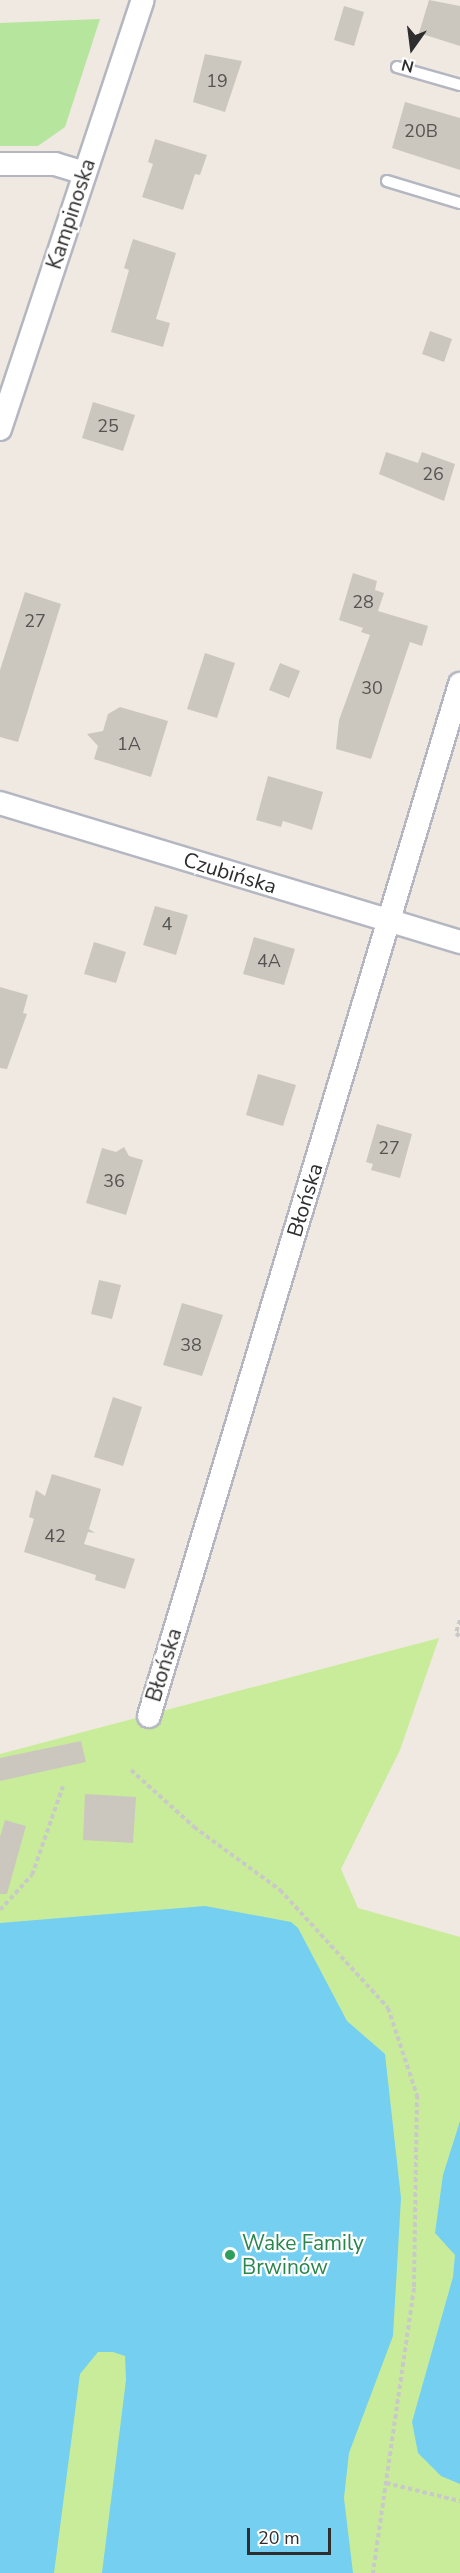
<!DOCTYPE html>
<html>
<head>
<meta charset="utf-8">
<style>
  body { margin:0 }
  #map { position:relative; width:460px; height:2573px; overflow:hidden; background:#efe9e1; font-family:"Nunito Sans",sans-serif }
  div>[style] { position:absolute }
  [style*='--x'] { left:calc(var(--x)*1px); top:calc(var(--y)*1px); width:calc(var(--w)*1px); rotate:calc(var(--a)*1deg) }
  .green>* { inset:0; background:#b6e59e }
  .pitch>* { inset:0; background:#c9ec9a }
  .water>* { inset:0; background:#75cff0 }
  .building>* { inset:0; background:#cbc7bf }
  .path>* { height:4px; margin-top:-2px; transform-origin:0; background:repeating-linear-gradient(90deg,#c9c9c9 0 4.5px,transparent 0 7.5px) }
  .roads { filter:drop-shadow(2px 0 #b4b7c1) drop-shadow(-2px 0 #b4b7c1) drop-shadow(0 2px #b4b7c1) drop-shadow(0 -2px #b4b7c1) }
  .service>* { height:10px; margin:-5px; padding:0 5px; transform-origin:5px; border-radius:5px; background:#fff }
  .minor>* { height:22px; margin:-11px; padding:0 11px; transform-origin:11px; border-radius:11px; background:#fff }
  .dots>* { width:16px; height:16px; translate:-50% -50%; box-sizing:border-box; border:3px solid #fff; border-radius:50% }
  span { translate:-50% -50%; white-space:nowrap; text-align:center; line-height:1.15; -webkit-text-stroke:4.5px #fff; paint-order:stroke }
  .number-label { font-size:18px; color:#555452 }
  .number-label span { -webkit-text-stroke-width:0 }
  .street-label { font-size:21px; color:#2e2e2e }
  .leisure-label { font-size:21px; color:#27864d }
  .left { translate:0 -50%; text-align:left }
  .north { position:absolute; left:382px; top:18px; width:60px; height:60px; -webkit-text-stroke:4px #fff; paint-order:stroke; rotate:194deg; font-size:16px; font-weight:700; line-height:24px; text-align:center; color:#2e2e2e }
  .north::after { content:''; display:block; margin:auto; width:21px; height:27px; background:#2e2e2e; clip-path:polygon(50% 0,100% 100%,50% 72%,0 100%) }
  .scale { position:absolute; left:247px; top:2528px; width:84px; height:27px; box-sizing:border-box; border:3px solid #2e2e2e; border-top:0; padding-left:8px; font-size:18px; line-height:21px; white-space:nowrap; color:#2e2e2e; -webkit-text-stroke:4px #fff; paint-order:stroke }
</style>
</head>
<body>
<div id="map">
  <div class="green">
    <div style="clip-path:polygon(100px 19px,65px 127px,38px 146px,0 146px,0 23px)"></div>
  </div>
  <div class="pitch">
    <div style="clip-path:polygon(439px 1638px,400px 1750px,341px 1869px,358px 1908px,460px 1937px,460px 2573px,0 2573px,0 1754px)"></div>
  </div>
  <div class="water">
    <div style="clip-path:polygon(205px 1906px,291px 1922px,298px 1928px,347px 2021px,385px 2054px,401px 2198px,393px 2336px,349px 2453px,344px 2498px,353px 2573px,102px 2573px,126px 2380px,125px 2356px,113px 2352px,98px 2352px,80px 2374px,54px 2573px,0 2573px,0 1923px)"></div>
    <div style="clip-path:polygon(460px 2121px,460px 2484px,441px 2476px,418px 2453px,412px 2422px,453px 2277px,455px 2255px,435px 2233px,443px 2175px)"></div>
  </div>
  <div class="building">
    <div style="clip-path:polygon(429px 0,460px 6px,460px 46px,419px 33px)"></div>
    <div style="clip-path:polygon(344px 6px,364px 12px,354px 46px,334px 40px)"></div>
    <div style="clip-path:polygon(205px 54px,242px 61px,225px 112px,193px 102px)"></div>
    <div style="clip-path:polygon(405px 102px,460px 118px,460px 170px,392px 148px)"></div>
    <div style="clip-path:polygon(155px 139px,207px 155px,200px 175px,195px 174px,183px 210px,142px 197px,153px 164px,148px 162px)"></div>
    <div style="clip-path:polygon(133px 239px,176px 253px,156px 319px,170px 323px,163px 347px,111px 332px,129px 270px,124px 268px)"></div>
    <div style="clip-path:polygon(430px 331px,452px 339px,444px 362px,422px 354px)"></div>
    <div style="clip-path:polygon(93px 402px,135px 415px,123px 451px,82px 438px)"></div>
    <div style="clip-path:polygon(386px 452px,418px 463px,422px 452px,455px 464px,444px 501px,379px 474px)"></div>
    <div style="clip-path:polygon(353px 573px,377px 581px,375px 590px,384px 593px,378px 611px,428px 626px,422px 646px,410px 642px,371px 759px,336px 749px,339px 720px,370px 635px,361px 632px,363px 628px,339px 620px)"></div>
    <div style="clip-path:polygon(25px 592px,61px 604px,18px 742px,0 737px,0 670px)"></div>
    <div style="clip-path:polygon(205px 653px,235px 663px,217px 718px,187px 709px)"></div>
    <div style="clip-path:polygon(280px 663px,300px 671px,289px 698px,269px 690px)"></div>
    <div style="clip-path:polygon(120px 707px,168px 721px,151px 777px,94px 759px,98px 746px,87px 734px,103px 731px,108px 714px)"></div>
    <div style="clip-path:polygon(268px 776px,323px 792px,312px 830px,283px 821px,281px 827px,256px 820px)"></div>
    <div style="clip-path:polygon(155px 906px,188px 915px,176px 955px,143px 945px)"></div>
    <div style="clip-path:polygon(254px 937px,295px 949px,284px 985px,243px 974px)"></div>
    <div style="clip-path:polygon(94px 942px,126px 952px,116px 983px,84px 974px)"></div>
    <div style="clip-path:polygon(0 987px,28px 995px,23px 1013px,27px 1014px,7px 1069px,0 1068px)"></div>
    <div style="clip-path:polygon(258px 1074px,296px 1085px,283px 1126px,246px 1115px)"></div>
    <div style="clip-path:polygon(377px 1124px,412px 1134px,400px 1178px,371px 1170px,373px 1164px,366px 1162px)"></div>
    <div style="clip-path:polygon(124px 1147px,129px 1156px,143px 1160px,126px 1215px,86px 1203px,102px 1148px,116px 1152px)"></div>
    <div style="clip-path:polygon(99px 1280px,121px 1285px,112px 1319px,91px 1314px)"></div>
    <div style="clip-path:polygon(182px 1303px,223px 1315px,202px 1376px,163px 1365px)"></div>
    <div style="clip-path:polygon(113px 1397px,142px 1407px,123px 1466px,94px 1457px)"></div>
    <div style="clip-path:polygon(52px 1474px,101px 1489px,89px 1529px,95px 1533px,88px 1532px,84px 1544px,135px 1559px,125px 1589px,95px 1580px,96px 1575px,24px 1552px,34px 1519px,29px 1517px,36px 1490px,45px 1496px)"></div>
    <div style="clip-path:polygon(81px 1741px,86px 1762px,0 1781px,0 1758px)"></div>
    <div style="clip-path:polygon(85px 1794px,136px 1797px,133px 1843px,83px 1840px)"></div>
    <div style="clip-path:polygon(5px 1820px,26px 1826px,7px 1894px,0 1894px,0 1837px)"></div>
  </div>
  <div class="path">
    <div style="--x:460;--y:1620;--w:14;--a:107"></div>
    <div style="--x:456;--y:1633;--w:6;--a:45"></div>
    <div style="--x:131;--y:1770;--w:85;--a:42.1"></div>
    <div style="--x:194;--y:1827;--w:107;--a:36.2"></div>
    <div style="--x:280;--y:1890;--w:160;--a:47.5"></div>
    <div style="--x:388;--y:2008;--w:92;--a:71.6"></div>
    <div style="--x:417;--y:2095;--w:193;--a:90.9"></div>
    <div style="--x:414;--y:2288;--w:288;--a:98.2"></div>
    <div style="--x:0;--y:1910;--w:47;--a:-47.6"></div>
    <div style="--x:32;--y:1875;--w:94;--a:-70.8"></div>
    <div style="--x:386;--y:2483;--w:76;--a:13.7"></div>
  </div>
  <div class="roads">
    <div class="service">
      <div style="--x:397;--y:67;--w:66;--a:15.9"></div>
      <div style="--x:387;--y:181;--w:76;--a:16.8"></div>
    </div>
    <div class="minor">
      <div style="--x:0;--y:164;--w:55;--a:0"></div>
      <div style="--x:55;--y:164;--w:31;--a:17"></div>
      <div style="--x:0;--y:429;--w:452;--a:-71.6"></div>
      <div style="--x:0;--y:803;--w:481;--a:16.8"></div>
      <div style="--x:149;--y:1716;--w:1078;--a:-73.23"></div>
    </div>
  </div>
  <div class="dots">
    <div style="left:230px;top:2255px;background:#2e9e5b"></div>
  </div>
  <div class="number-label">
    <span style="left:217px;top:81px">19</span>
    <span style="left:421px;top:131px">20B</span>
    <span style="left:108px;top:426px">25</span>
    <span style="left:433px;top:474px">26</span>
    <span style="left:363px;top:602px">28</span>
    <span style="left:35px;top:621px">27</span>
    <span style="left:372px;top:688px">30</span>
    <span style="left:129px;top:744px">1A</span>
    <span style="left:167px;top:924px">4</span>
    <span style="left:269px;top:961px">4A</span>
    <span style="left:389px;top:1148px">27</span>
    <span style="left:114px;top:1181px">36</span>
    <span style="left:191px;top:1345px">38</span>
    <span style="left:55px;top:1536px">42</span>
  </div>
  <div class="street-label">
    <span style="left:71px;top:214px;rotate:-72deg">Kampinoska</span>
    <span style="left:230px;top:873px;rotate:17deg">Czubińska</span>
    <span style="left:305px;top:1200px;rotate:-73deg">Błońska</span>
    <span style="left:164px;top:1665px;rotate:-73deg">Błońska</span>
  </div>
  <div class="leisure-label">
    <span class="left" style="left:242px;top:2255px">Wake Family<br>Brwinów</span>
  </div>
  <div class="north">N</div>
  <div class="scale">20 m</div>
</div>
</body>
</html>
